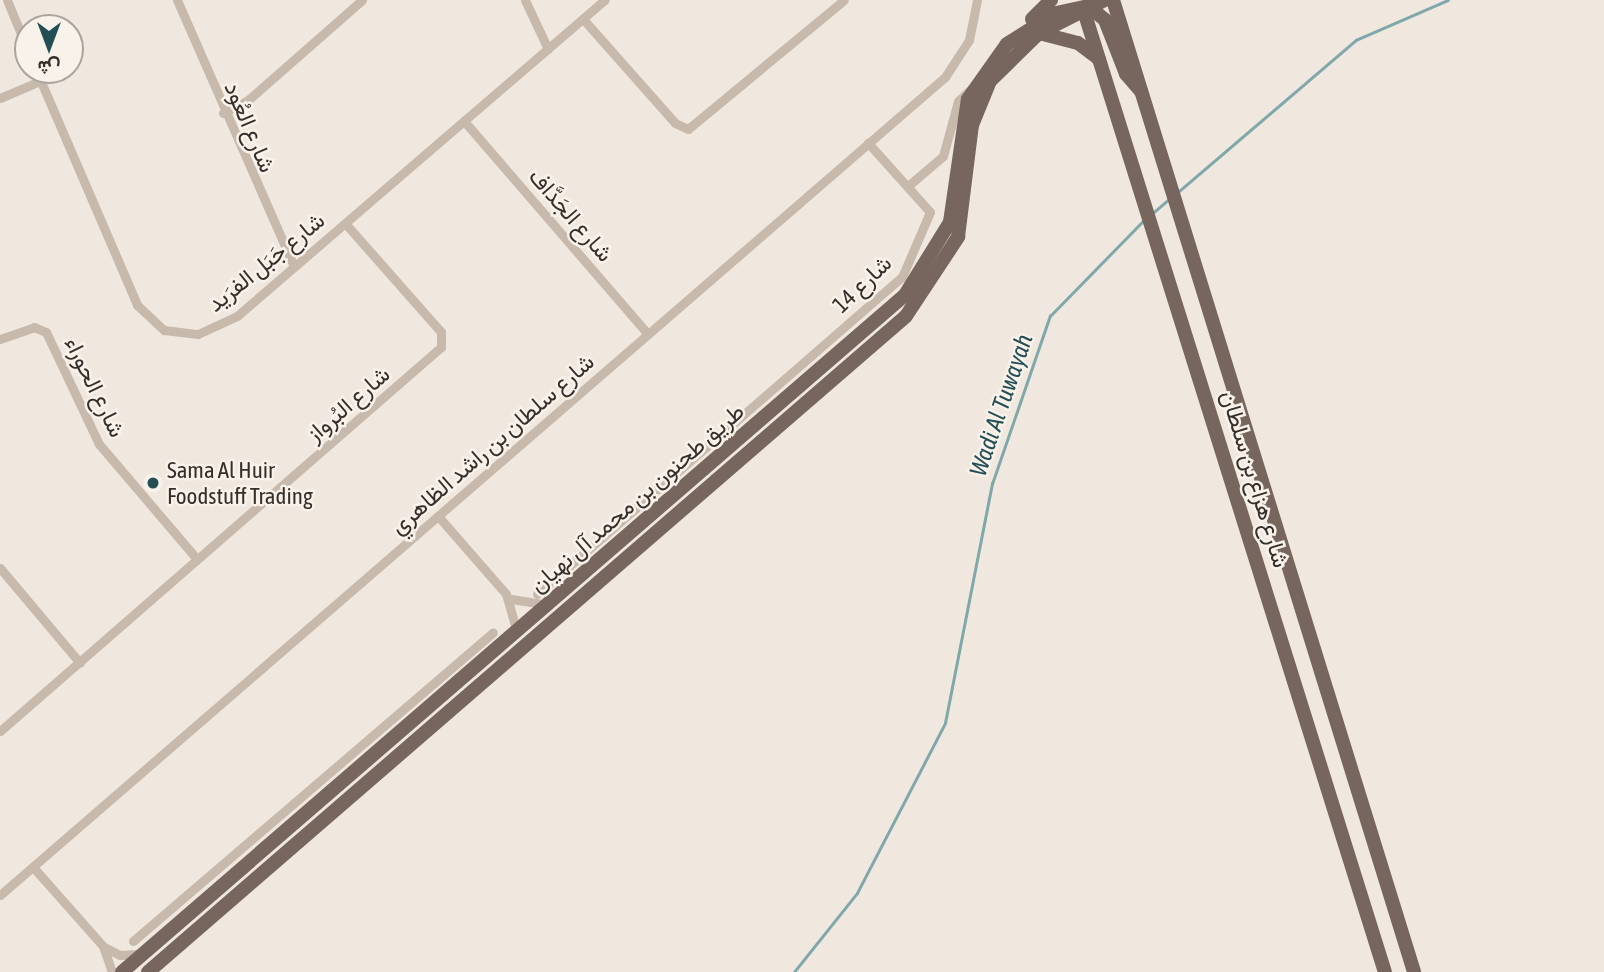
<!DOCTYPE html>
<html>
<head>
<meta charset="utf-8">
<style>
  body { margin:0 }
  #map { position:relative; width:1604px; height:972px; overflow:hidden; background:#f0e8df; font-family:"Asap Condensed",Vazirmatn,sans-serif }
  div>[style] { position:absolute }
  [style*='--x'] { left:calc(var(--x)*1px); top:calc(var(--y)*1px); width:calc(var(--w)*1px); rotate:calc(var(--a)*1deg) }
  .stream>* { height:2.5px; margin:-1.25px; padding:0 1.25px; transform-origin:1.25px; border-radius:1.25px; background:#80a8ab }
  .minor>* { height:9px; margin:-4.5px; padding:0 4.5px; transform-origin:4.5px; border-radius:4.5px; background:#c7b9ac }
  .primary>* { height:14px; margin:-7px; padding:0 7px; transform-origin:7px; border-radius:7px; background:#76665d }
  .dots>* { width:19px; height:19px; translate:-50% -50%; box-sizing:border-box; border:4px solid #f8f2eb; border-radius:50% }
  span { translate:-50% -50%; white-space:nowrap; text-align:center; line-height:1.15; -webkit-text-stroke:5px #f8f2eb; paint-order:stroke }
  .street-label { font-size:23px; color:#362e2a }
  .poi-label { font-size:23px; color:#362e2a }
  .left { translate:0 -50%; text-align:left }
  .water-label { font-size:24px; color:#234f54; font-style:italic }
  .north { position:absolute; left:14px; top:14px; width:70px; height:70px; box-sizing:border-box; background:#f8f2eb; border:2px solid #aaa49e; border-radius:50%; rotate:180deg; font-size:19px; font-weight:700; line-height:28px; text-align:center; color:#362e2a }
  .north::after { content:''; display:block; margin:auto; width:24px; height:32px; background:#234f54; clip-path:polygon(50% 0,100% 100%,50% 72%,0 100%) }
</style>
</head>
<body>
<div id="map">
  <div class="stream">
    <div style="--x:1178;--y:192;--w:234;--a:-40.5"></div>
    <div style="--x:1356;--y:40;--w:100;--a:-23.5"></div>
    <div style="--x:1154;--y:212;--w:21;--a:-41"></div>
    <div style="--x:794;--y:972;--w:101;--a:-51.4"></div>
    <div style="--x:857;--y:893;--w:191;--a:-62.6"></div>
    <div style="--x:945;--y:723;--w:244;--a:-78.9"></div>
    <div style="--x:992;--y:484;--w:178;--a:-71"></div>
    <div style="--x:1050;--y:316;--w:133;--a:-45.6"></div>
  </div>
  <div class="minor">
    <div style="--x:7;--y:0;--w:55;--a:67.6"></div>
    <div style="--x:177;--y:0;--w:291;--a:66.3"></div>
    <div style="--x:525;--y:0;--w:54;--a:64.9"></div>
    <div style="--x:583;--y:19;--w:139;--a:48.5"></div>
    <div style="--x:675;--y:123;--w:14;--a:25"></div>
    <div style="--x:688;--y:129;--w:202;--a:-39.6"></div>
    <div style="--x:36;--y:70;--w:256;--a:66.7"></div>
    <div style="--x:137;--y:305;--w:37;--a:43"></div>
    <div style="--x:164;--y:330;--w:34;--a:7"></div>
    <div style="--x:198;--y:334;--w:43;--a:-24.8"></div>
    <div style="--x:237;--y:316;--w:485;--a:-40.7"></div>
    <div style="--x:0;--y:98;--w:43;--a:-23"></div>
    <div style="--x:223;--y:113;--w:27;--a:-27"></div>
    <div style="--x:247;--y:101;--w:153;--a:-41.3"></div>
    <div style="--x:464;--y:121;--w:281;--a:49.2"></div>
    <div style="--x:908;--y:186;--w:46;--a:-40.6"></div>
    <div style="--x:943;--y:156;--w:57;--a:-74.7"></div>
    <div style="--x:958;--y:101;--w:19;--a:-43"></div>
    <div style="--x:0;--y:339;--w:36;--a:-19"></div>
    <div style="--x:34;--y:327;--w:13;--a:23"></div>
    <div style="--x:46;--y:332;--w:124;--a:64.7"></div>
    <div style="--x:99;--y:444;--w:151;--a:49.6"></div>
    <div style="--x:438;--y:516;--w:103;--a:48.9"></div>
    <div style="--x:506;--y:594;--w:37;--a:74"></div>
    <div style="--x:0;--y:568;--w:124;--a:49.9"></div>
    <div style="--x:537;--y:594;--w:483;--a:-41"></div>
    <div style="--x:902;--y:277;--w:71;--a:-66.7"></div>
    <div style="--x:930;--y:212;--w:93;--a:-131.9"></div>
    <div style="--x:511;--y:599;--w:33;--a:9"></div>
    <div style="--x:0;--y:731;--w:585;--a:-41.05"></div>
    <div style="--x:441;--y:347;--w:15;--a:-90"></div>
    <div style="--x:441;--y:332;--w:145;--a:-131.4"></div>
    <div style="--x:33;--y:867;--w:106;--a:48.5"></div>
    <div style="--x:103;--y:946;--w:28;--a:71"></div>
    <div style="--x:0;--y:895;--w:1250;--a:-40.88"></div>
    <div style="--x:945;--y:77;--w:44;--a:-57"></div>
    <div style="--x:969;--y:40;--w:41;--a:-78.7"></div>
    <div style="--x:133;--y:941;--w:474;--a:-40.6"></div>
    <div style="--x:106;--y:948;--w:16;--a:27"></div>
    <div style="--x:120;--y:955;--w:22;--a:-3"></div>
  </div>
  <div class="primary">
    <div style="--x:1113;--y:0;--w:1018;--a:72.79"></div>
    <div style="--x:1083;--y:8;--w:1010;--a:72.61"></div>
    <div style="--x:1032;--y:19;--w:27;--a:-45"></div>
    <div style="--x:1039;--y:33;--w:40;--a:14.4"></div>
    <div style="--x:1078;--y:43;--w:26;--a:37"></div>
    <div style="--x:122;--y:972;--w:1035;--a:-40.85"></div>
    <div style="--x:905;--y:295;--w:86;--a:-58.3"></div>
    <div style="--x:950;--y:222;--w:124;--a:-81.7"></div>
    <div style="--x:968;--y:99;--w:67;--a:-54.7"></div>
    <div style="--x:1007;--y:44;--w:58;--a:-32.3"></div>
    <div style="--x:1056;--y:13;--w:33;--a:-12"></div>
    <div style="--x:1088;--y:6;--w:22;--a:39"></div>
    <div style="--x:1105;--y:20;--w:58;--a:68.7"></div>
    <div style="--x:1126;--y:74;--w:23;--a:49"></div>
    <div style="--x:148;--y:972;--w:1002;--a:-40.87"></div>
    <div style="--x:906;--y:316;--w:95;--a:-56.6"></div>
    <div style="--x:958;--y:237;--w:113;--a:-82.9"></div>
    <div style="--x:972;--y:125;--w:48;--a:-67.8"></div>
    <div style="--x:990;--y:81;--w:69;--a:-44.4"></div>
    <div style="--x:1039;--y:33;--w:74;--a:-26.6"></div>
  </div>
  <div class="dots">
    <div style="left:153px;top:483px;background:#234f54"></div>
  </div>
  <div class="street-label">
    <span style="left:250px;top:127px;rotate:67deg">شارع العُود</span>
    <span style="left:571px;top:215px;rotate:49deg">شارع الجَدَّاف</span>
    <span style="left:266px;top:262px;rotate:-39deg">شارع جَبَل الفرَيد</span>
    <span style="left:862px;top:284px;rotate:-44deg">شارع 14</span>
    <span style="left:95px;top:387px;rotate:64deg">شارع الحوراء</span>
    <span style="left:348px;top:404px;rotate:-41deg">شارع البُرواز</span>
    <span style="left:492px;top:444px;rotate:-41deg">شارع سلطان بن راشد الظاهري</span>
    <span style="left:1255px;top:479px;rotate:73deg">شارع هزاع بن سلطان</span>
    <span style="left:637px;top:498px;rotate:-41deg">طريق طحنون بن محمد آل نهيان</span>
  </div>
  <div class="poi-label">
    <span class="left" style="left:167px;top:483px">Sama Al Huir<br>Foodstuff Trading</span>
  </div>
  <div class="water-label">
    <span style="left:1001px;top:405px;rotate:-71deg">Wadi Al Tuwayah</span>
  </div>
  <div class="north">ش</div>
</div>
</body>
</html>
